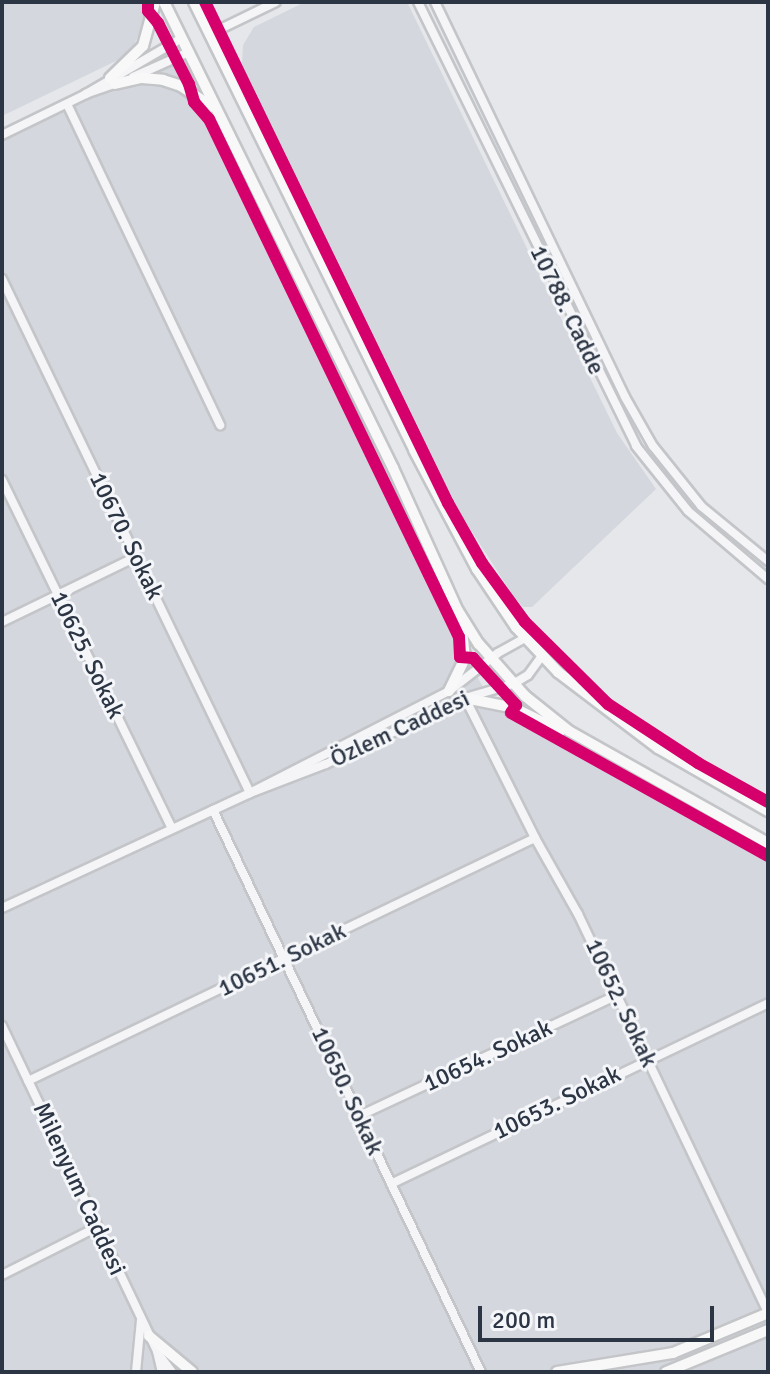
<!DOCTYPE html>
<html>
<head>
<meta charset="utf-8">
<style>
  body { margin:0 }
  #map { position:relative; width:770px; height:1374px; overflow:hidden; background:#e5e7ea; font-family:Signika,sans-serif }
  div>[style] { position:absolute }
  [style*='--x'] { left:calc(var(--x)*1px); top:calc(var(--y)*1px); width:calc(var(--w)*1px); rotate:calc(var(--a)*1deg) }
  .built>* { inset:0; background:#d4d7dd }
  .roads { filter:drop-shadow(2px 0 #c3c5c8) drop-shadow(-2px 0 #c3c5c8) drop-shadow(0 2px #c3c5c8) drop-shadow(0 -2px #c3c5c8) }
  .minor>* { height:8px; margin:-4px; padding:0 4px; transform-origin:4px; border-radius:4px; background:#f5f5f7 }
  .major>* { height:10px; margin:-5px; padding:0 5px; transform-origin:5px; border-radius:5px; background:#f8f8f8 }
  .cycleway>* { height:12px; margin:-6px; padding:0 6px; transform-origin:6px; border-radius:6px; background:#d6006c }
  span { translate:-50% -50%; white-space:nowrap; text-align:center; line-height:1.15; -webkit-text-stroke:6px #f4f6f9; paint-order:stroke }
  .street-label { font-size:24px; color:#2c3544 }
  .frame { position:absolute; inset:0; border:4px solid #2c3544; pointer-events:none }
  .scale { position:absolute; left:478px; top:1306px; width:236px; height:36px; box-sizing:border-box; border:4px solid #2c3544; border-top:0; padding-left:10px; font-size:24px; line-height:28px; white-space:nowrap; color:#2c3544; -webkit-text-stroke:6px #f4f6f9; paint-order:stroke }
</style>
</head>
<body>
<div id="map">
  <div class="built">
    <div style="clip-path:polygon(2px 2px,143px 2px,145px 21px,133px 47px,120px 59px,2px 116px)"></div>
    <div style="clip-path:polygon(305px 2px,407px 2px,617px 433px,656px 489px,532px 607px,523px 607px,514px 597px,460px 513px,242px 64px,243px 45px,254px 27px)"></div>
    <div style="clip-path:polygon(175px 51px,457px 640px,484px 689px,517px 721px,768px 862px,768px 1372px,2px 1372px,2px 134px)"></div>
  </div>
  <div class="roads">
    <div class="minor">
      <div style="--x:418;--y:2;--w:495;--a:63.8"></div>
      <div style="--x:636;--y:446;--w:83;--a:51.3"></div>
      <div style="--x:688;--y:511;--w:105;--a:40.4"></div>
      <div style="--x:435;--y:2;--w:438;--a:64.3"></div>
      <div style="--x:625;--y:397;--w:56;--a:60.3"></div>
      <div style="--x:653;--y:446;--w:77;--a:51.3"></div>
      <div style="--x:701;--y:506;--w:87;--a:39.4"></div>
      <div style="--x:210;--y:34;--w:73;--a:-25.9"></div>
      <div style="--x:133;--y:77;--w:61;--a:-24.1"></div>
      <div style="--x:120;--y:82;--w:36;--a:161"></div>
      <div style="--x:86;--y:94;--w:111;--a:-30.3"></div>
      <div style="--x:67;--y:104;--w:356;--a:64.5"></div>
      <div style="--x:2;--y:135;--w:93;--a:-26"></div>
      <div style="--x:2;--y:279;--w:571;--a:64.24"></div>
      <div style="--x:250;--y:793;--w:273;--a:155.1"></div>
      <div style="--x:2;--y:480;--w:388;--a:64"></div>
      <div style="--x:2;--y:622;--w:149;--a:-25.9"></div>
      <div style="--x:525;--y:638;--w:31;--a:151"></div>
      <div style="--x:498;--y:653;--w:62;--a:142.2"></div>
      <div style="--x:449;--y:691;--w:224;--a:152.9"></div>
      <div style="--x:250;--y:793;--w:81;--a:-20.9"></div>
      <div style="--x:326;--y:764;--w:154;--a:-25.4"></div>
      <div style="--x:465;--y:698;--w:50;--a:-16.3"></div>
      <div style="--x:513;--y:684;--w:17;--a:-31"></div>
      <div style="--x:528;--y:675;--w:24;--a:-54"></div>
      <div style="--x:465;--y:698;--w:157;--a:63.4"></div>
      <div style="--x:535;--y:838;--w:87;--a:60.5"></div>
      <div style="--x:578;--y:914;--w:441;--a:64.5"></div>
      <div style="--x:213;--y:810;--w:623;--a:64.51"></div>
      <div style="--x:2;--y:1026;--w:360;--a:64.5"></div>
      <div style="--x:157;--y:1351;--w:22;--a:77"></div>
      <div style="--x:28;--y:1081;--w:562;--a:-25.61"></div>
      <div style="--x:359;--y:1116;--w:285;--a:-25.1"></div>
      <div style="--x:391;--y:1184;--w:418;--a:-25.6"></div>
      <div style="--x:2;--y:1275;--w:106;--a:-26.8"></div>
      <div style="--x:159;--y:1355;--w:21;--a:53"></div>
      <div style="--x:136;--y:1372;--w:52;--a:-84.5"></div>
    </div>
    <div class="major">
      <div style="--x:164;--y:2;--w:519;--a:63.83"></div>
      <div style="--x:393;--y:468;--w:157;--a:65.6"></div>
      <div style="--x:458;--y:611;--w:39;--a:58"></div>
      <div style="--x:479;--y:644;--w:69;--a:48.5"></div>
      <div style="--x:525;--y:696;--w:56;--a:38.5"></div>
      <div style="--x:569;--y:731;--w:228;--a:29.4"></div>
      <div style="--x:194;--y:2;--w:499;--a:63.8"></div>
      <div style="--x:414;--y:450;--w:135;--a:62.1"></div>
      <div style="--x:477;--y:569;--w:70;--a:56.1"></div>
      <div style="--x:516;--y:627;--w:62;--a:47"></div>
      <div style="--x:558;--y:672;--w:126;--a:37.2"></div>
      <div style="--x:658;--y:748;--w:127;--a:29.8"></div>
      <div style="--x:110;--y:78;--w:46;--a:-44.1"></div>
      <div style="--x:143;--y:46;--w:46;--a:-74.7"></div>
      <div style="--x:115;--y:84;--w:28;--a:-13"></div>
      <div style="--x:142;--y:78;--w:21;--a:5"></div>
      <div style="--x:163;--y:80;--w:19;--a:18"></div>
      <div style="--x:181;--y:86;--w:37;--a:34"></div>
      <div style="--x:449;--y:691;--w:37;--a:-64"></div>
      <div style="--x:465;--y:658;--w:38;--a:-96"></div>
      <div style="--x:465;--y:698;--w:50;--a:11.5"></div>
      <div style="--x:514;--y:708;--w:52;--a:26.1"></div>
      <div style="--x:149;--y:1336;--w:56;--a:39.9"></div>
      <div style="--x:557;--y:1372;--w:118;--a:-9.3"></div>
      <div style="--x:673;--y:1353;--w:103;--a:-22.8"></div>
      <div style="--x:666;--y:1372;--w:110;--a:-22.4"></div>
    </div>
  </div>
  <div class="cycleway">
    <div style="--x:148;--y:2;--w:9;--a:90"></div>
    <div style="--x:148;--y:11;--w:16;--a:50"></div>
    <div style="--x:158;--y:23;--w:68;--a:63.1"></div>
    <div style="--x:189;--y:84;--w:19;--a:74"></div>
    <div style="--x:194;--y:102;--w:23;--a:49"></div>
    <div style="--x:209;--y:119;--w:575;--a:64.24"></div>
    <div style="--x:459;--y:637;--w:20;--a:87"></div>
    <div style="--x:460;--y:657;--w:13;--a:4"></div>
    <div style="--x:473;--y:658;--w:64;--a:47.5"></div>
    <div style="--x:516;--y:705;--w:9;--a:122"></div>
    <div style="--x:511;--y:713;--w:294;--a:29.1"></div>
    <div style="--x:205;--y:2;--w:557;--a:64.13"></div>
    <div style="--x:448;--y:503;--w:69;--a:60.5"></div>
    <div style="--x:482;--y:563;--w:73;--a:53.9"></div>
    <div style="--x:525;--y:622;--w:117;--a:44.7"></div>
    <div style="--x:608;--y:704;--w:108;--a:33.2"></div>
    <div style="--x:698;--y:763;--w:80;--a:29.1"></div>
  </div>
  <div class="street-label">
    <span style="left:567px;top:310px;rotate:64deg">10788. Cadde</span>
    <span style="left:126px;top:536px;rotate:64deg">10670. Sokak</span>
    <span style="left:87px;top:655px;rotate:64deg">10625. Sokak</span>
    <span style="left:400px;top:729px;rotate:-25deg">Özlem Caddesi</span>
    <span style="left:282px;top:960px;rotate:-26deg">10651. Sokak</span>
    <span style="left:621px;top:1003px;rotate:65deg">10652. Sokak</span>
    <span style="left:488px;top:1056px;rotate:-25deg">10654. Sokak</span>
    <span style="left:347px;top:1091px;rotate:65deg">10650. Sokak</span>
    <span style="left:557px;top:1103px;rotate:-26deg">10653. Sokak</span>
    <span style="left:79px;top:1189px;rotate:65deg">Milenyum Caddesi</span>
  </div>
  <div class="frame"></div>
  <div class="scale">200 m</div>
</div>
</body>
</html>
